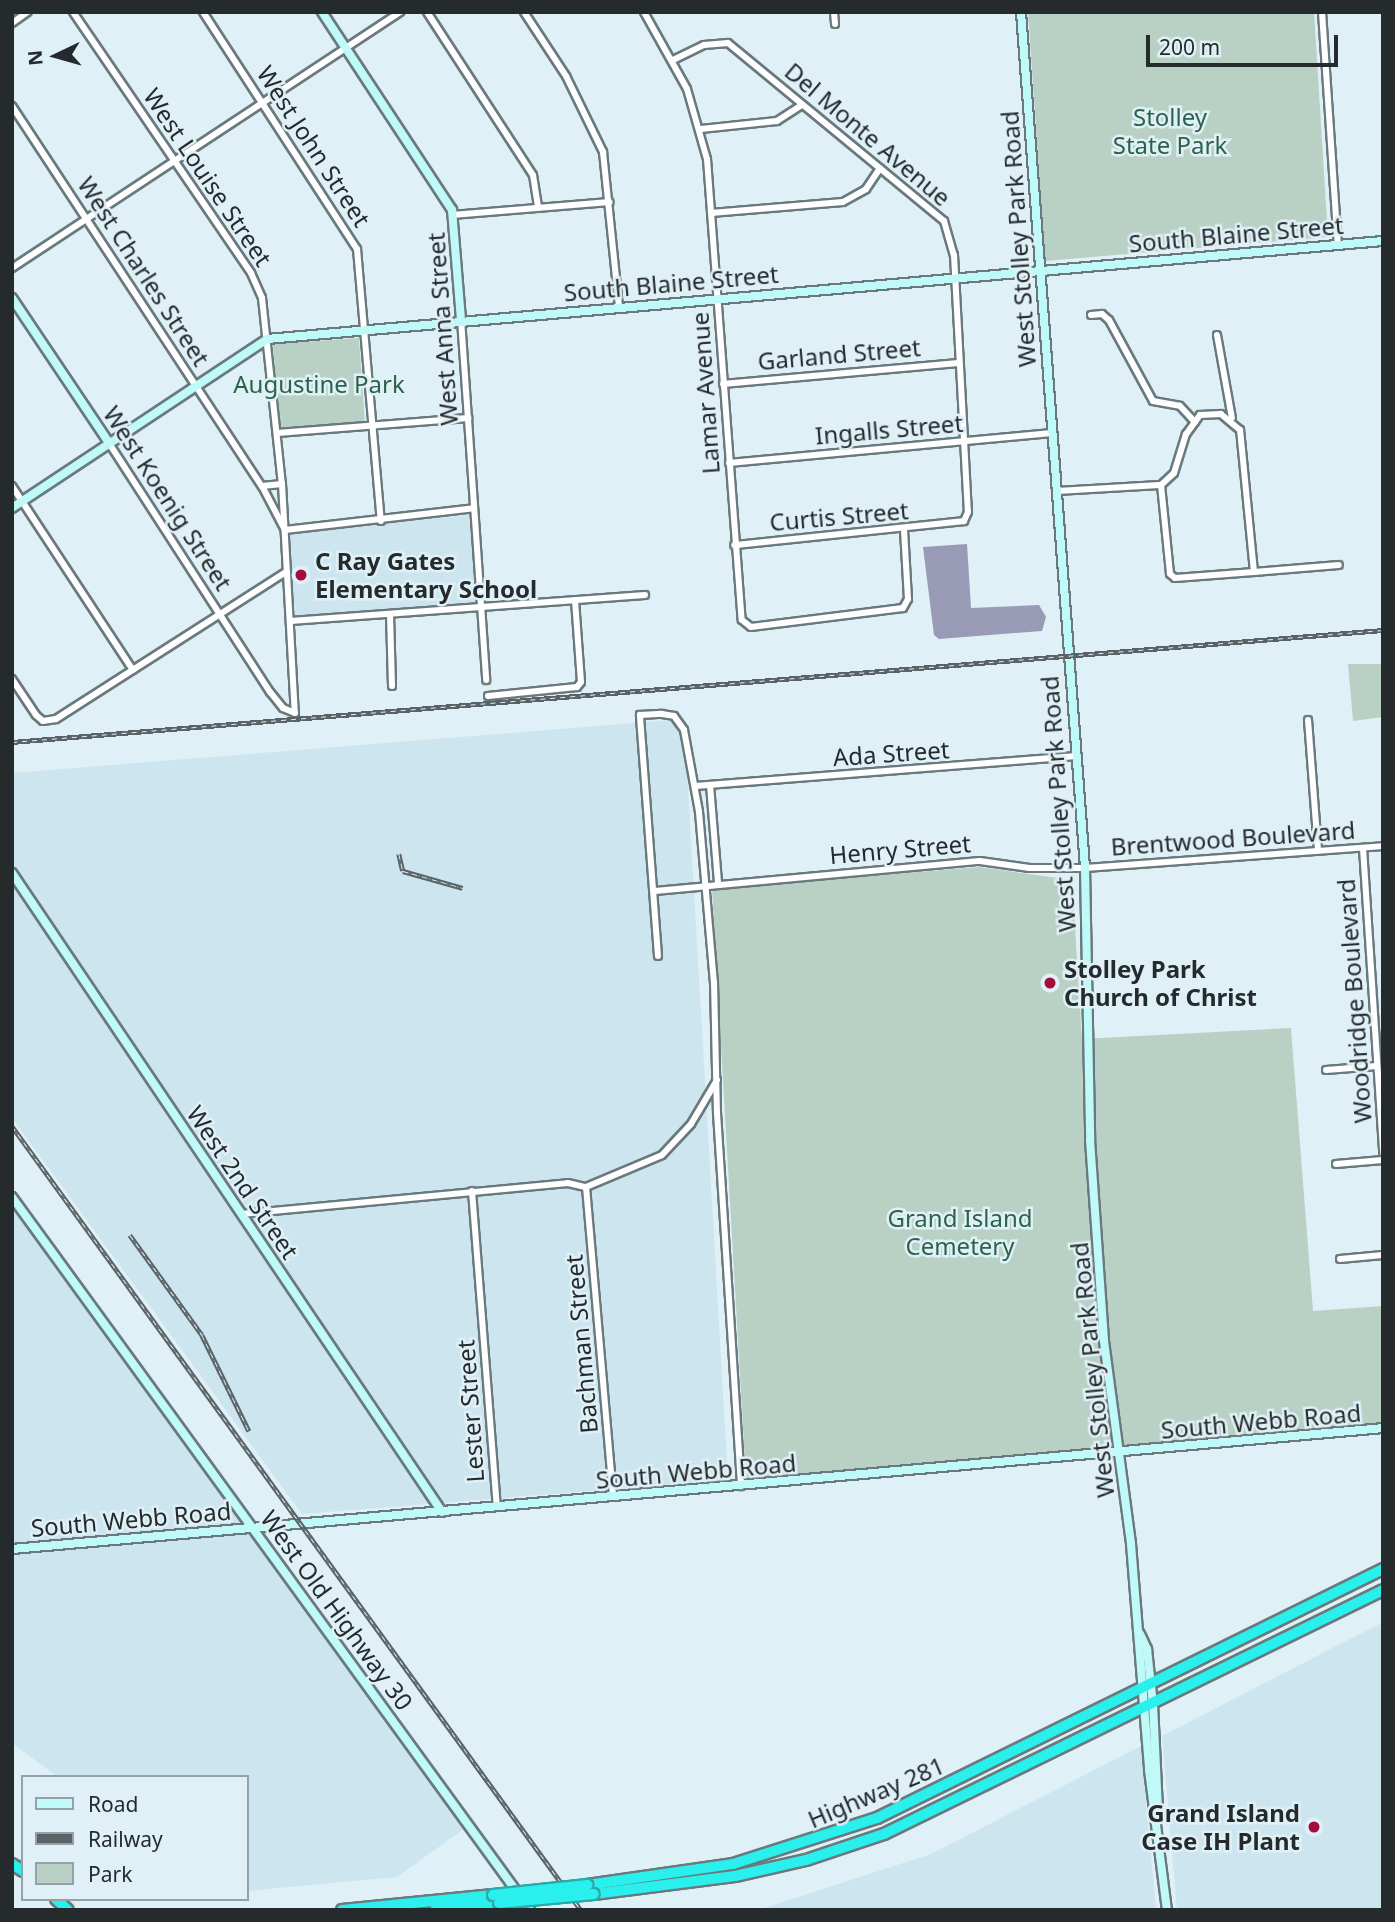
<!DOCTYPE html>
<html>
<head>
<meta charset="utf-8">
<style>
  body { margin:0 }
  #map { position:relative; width:1395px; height:1922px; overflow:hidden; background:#e0f0f7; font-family:"Noto Sans",sans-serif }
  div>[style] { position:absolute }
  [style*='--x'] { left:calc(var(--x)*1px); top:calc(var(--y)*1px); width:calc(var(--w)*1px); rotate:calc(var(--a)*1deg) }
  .built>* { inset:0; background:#cde5ee }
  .green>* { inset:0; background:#b9d1c5 }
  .water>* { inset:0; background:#989ab6 }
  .roads { filter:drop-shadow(2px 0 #6a797e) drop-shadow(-2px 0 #6a797e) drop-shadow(0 2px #6a797e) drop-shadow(0 -2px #6a797e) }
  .street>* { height:6px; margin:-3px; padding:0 3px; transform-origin:3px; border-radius:3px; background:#fff }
  .secondary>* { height:8px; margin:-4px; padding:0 4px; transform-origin:4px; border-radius:4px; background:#bffaf9 }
  .highway>* { height:10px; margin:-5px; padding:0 5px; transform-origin:5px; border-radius:5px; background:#29f0ec }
  .rail>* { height:4.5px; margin-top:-2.25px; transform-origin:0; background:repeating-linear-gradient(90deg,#e0f0f7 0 5px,#596265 0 10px); box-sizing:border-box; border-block:2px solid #596265 }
  .bridges { filter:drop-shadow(2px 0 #28aba9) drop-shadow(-2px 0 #28aba9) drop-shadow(0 2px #28aba9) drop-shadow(0 -2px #28aba9) }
  .highway-bridge>* { height:10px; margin:-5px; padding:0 5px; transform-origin:5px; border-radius:5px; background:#29f0ec }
  .dots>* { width:19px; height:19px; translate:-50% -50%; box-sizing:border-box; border:4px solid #e0f0f7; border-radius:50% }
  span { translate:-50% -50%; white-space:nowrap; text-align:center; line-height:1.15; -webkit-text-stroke:5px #e0f0f7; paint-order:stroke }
  .park-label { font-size:24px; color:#2c624a }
  .street-label { font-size:24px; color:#252b2d }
  .poi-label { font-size:24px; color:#252b2d; font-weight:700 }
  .left { translate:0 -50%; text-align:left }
  .right { translate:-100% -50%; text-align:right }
  .frame { position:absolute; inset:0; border:14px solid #252b2d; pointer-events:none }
  .legend { position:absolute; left:21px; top:1775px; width:228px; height:126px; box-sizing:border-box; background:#e0f0f7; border:2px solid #95a1a6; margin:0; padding:9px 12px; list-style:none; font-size:21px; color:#252b2d }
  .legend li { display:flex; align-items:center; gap:14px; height:35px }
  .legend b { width:35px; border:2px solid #95a1a6 }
  .north { position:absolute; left:21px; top:21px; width:70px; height:70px; -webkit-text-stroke:5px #e0f0f7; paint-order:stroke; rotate:265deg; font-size:19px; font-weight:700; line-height:28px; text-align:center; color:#252b2d }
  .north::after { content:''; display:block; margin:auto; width:24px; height:32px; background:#252b2d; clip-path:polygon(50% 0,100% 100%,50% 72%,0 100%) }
  .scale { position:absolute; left:1146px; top:35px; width:192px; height:32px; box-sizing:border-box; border:4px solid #252b2d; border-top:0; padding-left:9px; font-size:21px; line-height:24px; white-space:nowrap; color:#252b2d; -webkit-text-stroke:5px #e0f0f7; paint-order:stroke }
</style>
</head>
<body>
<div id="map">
  <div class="built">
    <div style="clip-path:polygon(471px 515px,478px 602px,295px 616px,289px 533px)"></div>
    <div style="clip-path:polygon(684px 719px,728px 1480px,302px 1514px,12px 1118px,12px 773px)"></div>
    <div style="clip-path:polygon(12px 1201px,464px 1829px,397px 1877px,247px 1891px,247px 1777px,58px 1777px,12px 1743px)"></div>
    <div style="clip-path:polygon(1383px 1622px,1383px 1910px,1177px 1910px,1162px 1736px)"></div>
    <div style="clip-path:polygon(1141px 1746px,1156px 1910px,758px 1910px,931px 1854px)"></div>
  </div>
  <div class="green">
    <div style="clip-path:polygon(1028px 12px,1314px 12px,1328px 237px,1045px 261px)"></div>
    <div style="clip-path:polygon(359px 338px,365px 424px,279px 430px,273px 344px)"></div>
    <div style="clip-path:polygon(1348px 664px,1383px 664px,1383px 717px,1353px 721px)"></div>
    <div style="clip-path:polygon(979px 867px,1072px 880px,1082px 1039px,1291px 1028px,1313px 1311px,1383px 1306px,1383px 1424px,746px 1480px,712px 889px)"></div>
  </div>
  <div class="water">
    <div style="clip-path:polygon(967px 544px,971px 608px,1039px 605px,1046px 617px,1042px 631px,939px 639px,934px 635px,923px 547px)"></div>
  </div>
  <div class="roads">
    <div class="street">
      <div style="--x:73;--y:12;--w:316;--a:55.7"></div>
      <div style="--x:251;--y:273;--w:27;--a:66"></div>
      <div style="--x:262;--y:298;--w:187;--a:83.9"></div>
      <div style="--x:282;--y:484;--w:229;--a:86.8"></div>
      <div style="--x:295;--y:713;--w:13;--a:-157"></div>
      <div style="--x:283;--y:708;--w:21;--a:-129"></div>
      <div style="--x:270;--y:692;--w:297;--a:-122.9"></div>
      <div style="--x:203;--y:12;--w:283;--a:57"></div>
      <div style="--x:357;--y:249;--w:273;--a:85"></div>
      <div style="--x:427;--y:12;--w:194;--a:57"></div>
      <div style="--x:533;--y:175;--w:33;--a:81"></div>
      <div style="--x:524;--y:12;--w:77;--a:56.7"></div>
      <div style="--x:566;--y:76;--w:85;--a:64"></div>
      <div style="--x:603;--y:152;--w:156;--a:84.1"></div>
      <div style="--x:644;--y:12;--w:88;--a:60.8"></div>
      <div style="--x:687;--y:89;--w:73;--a:74.1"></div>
      <div style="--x:707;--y:159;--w:462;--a:85.7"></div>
      <div style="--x:742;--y:620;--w:11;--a:38"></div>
      <div style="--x:751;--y:627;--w:153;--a:-7.1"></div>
      <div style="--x:903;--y:608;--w:10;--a:-61"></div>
      <div style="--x:908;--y:599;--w:69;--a:-93.3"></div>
      <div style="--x:834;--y:12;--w:12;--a:85"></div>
      <div style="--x:1322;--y:12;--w:233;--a:86.1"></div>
      <div style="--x:12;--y:23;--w:19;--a:-35"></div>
      <div style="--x:673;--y:60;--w:34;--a:-26"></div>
      <div style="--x:704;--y:45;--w:24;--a:-5"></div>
      <div style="--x:728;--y:43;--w:280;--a:39.5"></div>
      <div style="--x:944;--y:221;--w:35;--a:74"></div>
      <div style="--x:954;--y:255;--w:257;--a:86.9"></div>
      <div style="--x:968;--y:512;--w:10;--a:114"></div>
      <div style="--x:964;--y:521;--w:231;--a:174"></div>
      <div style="--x:12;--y:106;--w:455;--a:56.7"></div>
      <div style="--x:262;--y:486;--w:50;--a:62.4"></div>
      <div style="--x:285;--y:530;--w:190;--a:-6.6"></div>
      <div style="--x:701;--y:129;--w:76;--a:-6"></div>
      <div style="--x:777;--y:121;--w:30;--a:-33"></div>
      <div style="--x:711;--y:213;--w:132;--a:-4.8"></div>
      <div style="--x:843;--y:202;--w:26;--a:-29"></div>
      <div style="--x:866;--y:189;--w:25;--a:-56"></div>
      <div style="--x:452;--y:215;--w:158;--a:-4.7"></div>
      <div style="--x:12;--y:268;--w:465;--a:-33.4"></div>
      <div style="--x:1091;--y:315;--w:11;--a:-5"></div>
      <div style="--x:1102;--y:314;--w:9;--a:41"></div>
      <div style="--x:1109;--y:320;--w:92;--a:61.5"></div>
      <div style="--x:1153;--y:401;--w:27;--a:10"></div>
      <div style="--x:1180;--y:406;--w:22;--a:47"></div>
      <div style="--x:461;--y:319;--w:362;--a:86"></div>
      <div style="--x:1217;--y:335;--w:84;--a:79.8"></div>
      <div style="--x:723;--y:384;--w:236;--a:-5.1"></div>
      <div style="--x:277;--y:433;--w:192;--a:-4.5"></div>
      <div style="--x:729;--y:463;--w:324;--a:-5.3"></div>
      <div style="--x:12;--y:486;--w:220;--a:56.7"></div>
      <div style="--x:262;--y:486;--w:20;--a:-6"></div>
      <div style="--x:1056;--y:491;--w:105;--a:-3.3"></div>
      <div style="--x:1254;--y:572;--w:143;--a:-95.6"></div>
      <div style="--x:1240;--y:430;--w:25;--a:-140"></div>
      <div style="--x:1221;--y:414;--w:21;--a:177"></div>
      <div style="--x:1200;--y:415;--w:24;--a:126"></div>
      <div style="--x:1186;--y:434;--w:41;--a:107.1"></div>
      <div style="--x:1174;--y:473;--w:18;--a:137"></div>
      <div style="--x:1161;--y:485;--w:89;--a:84.2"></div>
      <div style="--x:1170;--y:574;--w:6;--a:39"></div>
      <div style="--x:1175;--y:578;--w:79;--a:-4.3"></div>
      <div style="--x:1254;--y:572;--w:85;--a:-4.7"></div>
      <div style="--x:390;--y:614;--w:72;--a:88.4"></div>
      <div style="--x:290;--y:621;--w:356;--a:-4.2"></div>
      <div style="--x:12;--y:679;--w:43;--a:56.3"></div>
      <div style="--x:36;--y:715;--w:9;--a:41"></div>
      <div style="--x:43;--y:721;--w:13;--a:-9"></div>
      <div style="--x:56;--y:719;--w:274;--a:-32.6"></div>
      <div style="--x:488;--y:696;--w:89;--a:-5.8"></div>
      <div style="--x:577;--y:687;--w:6;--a:-51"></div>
      <div style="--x:581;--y:682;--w:82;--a:-94.2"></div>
      <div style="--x:1308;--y:720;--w:131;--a:85.6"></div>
      <div style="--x:710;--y:785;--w:98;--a:85.3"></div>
      <div style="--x:695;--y:786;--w:380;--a:-4.5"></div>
      <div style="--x:1363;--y:848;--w:306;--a:86.2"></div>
      <div style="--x:655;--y:891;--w:326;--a:-5.3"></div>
      <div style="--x:980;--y:861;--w:50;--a:8"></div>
      <div style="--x:1030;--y:868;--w:55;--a:0"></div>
      <div style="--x:1085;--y:868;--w:299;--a:-4.2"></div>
      <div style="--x:658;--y:956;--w:242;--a:-94.3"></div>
      <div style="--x:640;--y:715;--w:22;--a:-3"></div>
      <div style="--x:662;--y:714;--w:12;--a:9"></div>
      <div style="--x:674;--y:716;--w:17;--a:54"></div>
      <div style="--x:684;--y:730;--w:83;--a:79.6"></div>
      <div style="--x:699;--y:812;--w:171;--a:85"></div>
      <div style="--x:714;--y:982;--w:131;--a:88.7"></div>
      <div style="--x:717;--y:1113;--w:374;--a:86.3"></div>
      <div style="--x:1326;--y:1070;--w:51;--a:-4.5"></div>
      <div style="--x:1336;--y:1164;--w:47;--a:-4.9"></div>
      <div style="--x:586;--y:1187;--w:311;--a:85"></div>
      <div style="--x:472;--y:1191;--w:317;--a:85.5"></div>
      <div style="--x:241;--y:1214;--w:328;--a:-5.4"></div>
      <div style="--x:568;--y:1183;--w:18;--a:13"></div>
      <div style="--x:586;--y:1187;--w:82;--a:-22.8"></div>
      <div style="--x:662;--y:1155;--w:42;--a:-46.9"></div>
      <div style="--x:691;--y:1124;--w:51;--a:-59.4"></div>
      <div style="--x:1340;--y:1259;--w:43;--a:-5.3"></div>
    </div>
    <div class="secondary">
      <div style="--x:322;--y:12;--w:237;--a:56.7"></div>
      <div style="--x:452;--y:210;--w:109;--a:85.3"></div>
      <div style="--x:1021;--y:12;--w:858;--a:85.72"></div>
      <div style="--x:1085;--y:868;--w:272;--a:88.9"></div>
      <div style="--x:1090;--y:1140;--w:201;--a:86"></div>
      <div style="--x:1104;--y:1341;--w:205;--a:82.4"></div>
      <div style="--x:1131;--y:1544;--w:227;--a:85.4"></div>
      <div style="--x:1149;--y:1770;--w:141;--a:82.7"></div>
      <div style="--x:12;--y:298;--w:174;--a:56.2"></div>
      <div style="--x:12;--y:508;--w:306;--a:-33.5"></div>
      <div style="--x:267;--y:339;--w:1120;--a:-5.02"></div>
      <div style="--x:12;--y:873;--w:770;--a:56.06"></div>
      <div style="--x:12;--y:1197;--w:881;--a:54"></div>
      <div style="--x:12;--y:1549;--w:1376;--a:-5.04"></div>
      <div style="--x:1140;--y:1634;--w:17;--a:65"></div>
      <div style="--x:1147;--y:1649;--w:55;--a:83.8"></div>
      <div style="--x:1153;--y:1704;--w:107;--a:87.3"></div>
    </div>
    <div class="highway">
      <div style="--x:12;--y:1864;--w:13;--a:32"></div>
      <div style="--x:587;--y:1885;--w:148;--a:-8.2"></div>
      <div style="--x:733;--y:1864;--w:151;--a:-17.7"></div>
      <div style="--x:877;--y:1818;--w:564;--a:-26.2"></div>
      <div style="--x:594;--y:1894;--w:142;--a:-7.3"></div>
      <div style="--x:735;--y:1876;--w:73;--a:-12.7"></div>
      <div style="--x:806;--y:1860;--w:82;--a:-18.4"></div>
      <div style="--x:884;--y:1834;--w:555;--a:-26.06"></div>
      <div style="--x:56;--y:1899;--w:16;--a:43"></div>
      <div style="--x:342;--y:1910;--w:152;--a:-5.7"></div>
      <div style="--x:435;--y:1910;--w:64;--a:-6.2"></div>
    </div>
  </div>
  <div class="rail">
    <div style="--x:12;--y:742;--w:1376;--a:-4.67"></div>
    <div style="--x:399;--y:854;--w:17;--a:77"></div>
    <div style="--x:403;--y:871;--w:62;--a:15.8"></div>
    <div style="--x:12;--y:1126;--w:969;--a:54.03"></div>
    <div style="--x:130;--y:1235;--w:123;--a:54.2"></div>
    <div style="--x:202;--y:1335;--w:107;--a:63.9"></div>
  </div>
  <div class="bridges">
    <div class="highway-bridge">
      <div style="--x:493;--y:1895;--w:95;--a:-6.1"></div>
      <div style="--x:499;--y:1903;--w:95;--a:-5.4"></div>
    </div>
  </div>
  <div class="dots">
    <div style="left:301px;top:575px;background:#a50c3e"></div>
    <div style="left:1050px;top:983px;background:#a50c3e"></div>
    <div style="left:1314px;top:1827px;background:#a50c3e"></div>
  </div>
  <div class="park-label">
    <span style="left:1170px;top:131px">Stolley<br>State Park</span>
    <span style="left:319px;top:384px">Augustine Park</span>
    <span style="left:960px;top:1232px">Grand Island<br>Cemetery</span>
  </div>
  <div class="street-label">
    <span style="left:868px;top:134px;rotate:40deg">Del Monte Avenue</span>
    <span style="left:314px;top:146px;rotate:57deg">West John Street</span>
    <span style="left:208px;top:177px;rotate:56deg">West Louise Street</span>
    <span style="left:1236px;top:234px;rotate:-5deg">South Blaine Street</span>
    <span style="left:1018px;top:239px;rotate:-94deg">West Stolley Park Road</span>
    <span style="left:144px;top:271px;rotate:57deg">West Charles Street</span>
    <span style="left:671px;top:283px;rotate:-5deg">South Blaine Street</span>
    <span style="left:442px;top:329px;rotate:-94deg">West Anna Street</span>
    <span style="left:839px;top:354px;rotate:-5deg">Garland Street</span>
    <span style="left:705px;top:393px;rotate:-94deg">Lamar Avenue</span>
    <span style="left:889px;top:429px;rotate:-5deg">Ingalls Street</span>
    <span style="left:168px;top:498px;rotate:57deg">West Koenig Street</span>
    <span style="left:839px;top:516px;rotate:-5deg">Curtis Street</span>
    <span style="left:891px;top:753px;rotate:-4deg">Ada Street</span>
    <span style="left:1058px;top:804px;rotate:-94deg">West Stolley Park Road</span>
    <span style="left:1233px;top:838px;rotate:-4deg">Brentwood Boulevard</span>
    <span style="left:900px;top:849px;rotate:-5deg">Henry Street</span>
    <span style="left:1354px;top:1001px;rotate:-94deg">Woodridge Boulevard</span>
    <span style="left:243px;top:1182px;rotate:56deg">West 2nd Street</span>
    <span style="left:581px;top:1344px;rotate:-95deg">Bachman Street</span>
    <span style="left:1092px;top:1370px;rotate:-96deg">West Stolley Park Road</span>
    <span style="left:470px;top:1411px;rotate:-94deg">Lester Street</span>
    <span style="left:1261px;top:1421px;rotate:-5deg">South Webb Road</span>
    <span style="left:696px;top:1471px;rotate:-5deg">South Webb Road</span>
    <span style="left:131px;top:1519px;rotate:-5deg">South Webb Road</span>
    <span style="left:337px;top:1610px;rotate:54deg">West Old Highway 30</span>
    <span style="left:876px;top:1792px;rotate:-23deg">Highway 281</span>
  </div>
  <div class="poi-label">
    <span class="left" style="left:315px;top:575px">C Ray Gates<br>Elementary School</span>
    <span class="left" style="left:1064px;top:983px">Stolley Park<br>Church of Christ</span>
    <span class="right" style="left:1300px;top:1827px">Grand Island<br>Case IH Plant</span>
  </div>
  <div class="frame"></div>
  <ul class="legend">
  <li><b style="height:9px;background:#bffaf9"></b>Road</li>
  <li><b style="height:9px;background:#596265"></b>Railway</li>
  <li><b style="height:19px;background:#b9d1c5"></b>Park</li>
  </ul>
  <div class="north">N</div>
  <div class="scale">200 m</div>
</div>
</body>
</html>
